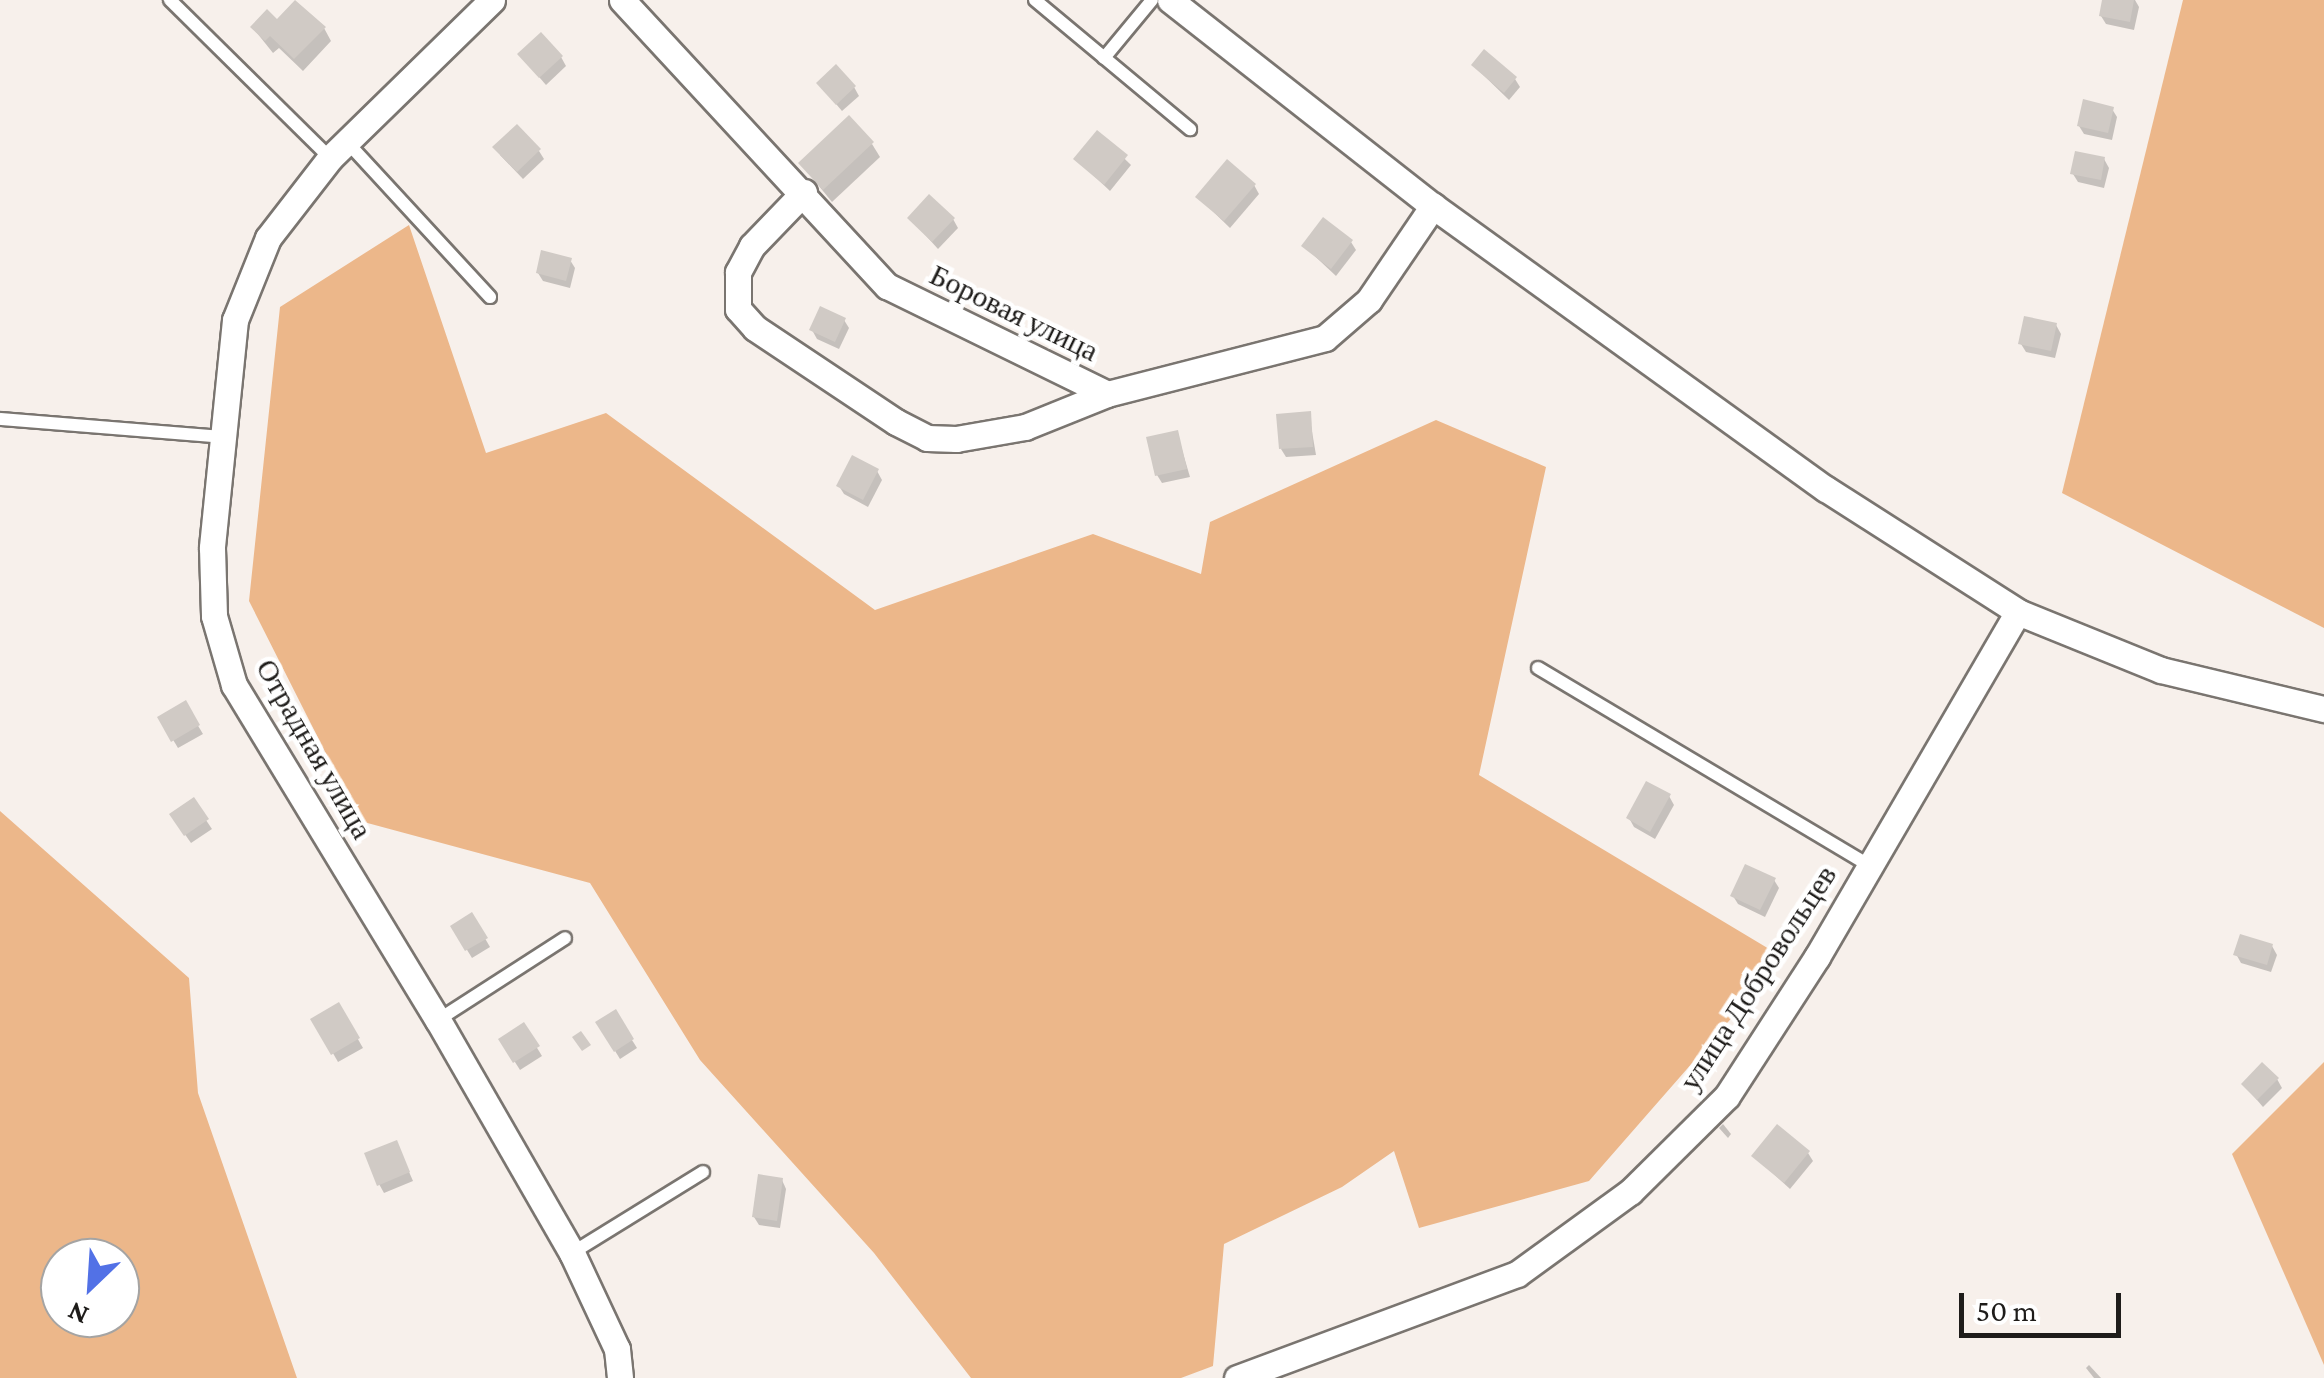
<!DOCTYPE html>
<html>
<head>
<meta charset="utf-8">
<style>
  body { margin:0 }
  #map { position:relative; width:2324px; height:1378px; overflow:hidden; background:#f7f0eb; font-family:"Crimson Pro",serif }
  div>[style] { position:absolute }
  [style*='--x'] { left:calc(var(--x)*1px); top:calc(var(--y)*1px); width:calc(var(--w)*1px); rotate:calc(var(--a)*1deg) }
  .green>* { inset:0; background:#ecb78a }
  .shadow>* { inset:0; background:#0003 }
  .building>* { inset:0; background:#d0cac5 }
  .roads { filter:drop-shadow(2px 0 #7a7570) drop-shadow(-2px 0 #7a7570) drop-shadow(0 2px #7a7570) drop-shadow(0 -2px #7a7570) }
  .service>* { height:12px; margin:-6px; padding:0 6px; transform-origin:6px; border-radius:6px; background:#fff }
  .minor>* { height:25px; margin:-12.5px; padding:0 12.5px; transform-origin:12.5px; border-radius:12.5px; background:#fff }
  span { translate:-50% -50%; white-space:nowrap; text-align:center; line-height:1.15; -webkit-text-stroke:9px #fff; paint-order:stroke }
  .street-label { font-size:30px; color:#1e1c1a }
  .north { position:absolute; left:40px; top:1238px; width:100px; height:100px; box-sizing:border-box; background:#fff; border:2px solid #a5a4a3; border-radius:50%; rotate:205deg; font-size:28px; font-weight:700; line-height:40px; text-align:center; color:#1e1c1a }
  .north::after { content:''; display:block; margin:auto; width:35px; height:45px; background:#5271e6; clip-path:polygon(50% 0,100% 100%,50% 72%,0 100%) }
  .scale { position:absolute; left:1959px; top:1293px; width:162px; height:45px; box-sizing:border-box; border:5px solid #1e1c1a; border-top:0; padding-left:12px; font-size:30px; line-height:35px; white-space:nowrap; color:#1e1c1a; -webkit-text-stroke:8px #fff; paint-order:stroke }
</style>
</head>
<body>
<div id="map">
  <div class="green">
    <div style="clip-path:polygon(2183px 0,2324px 0,2324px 628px,2062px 493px)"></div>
    <div style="clip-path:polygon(409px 225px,486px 453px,606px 413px,875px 610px,1093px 534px,1201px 574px,1210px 522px,1436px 420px,1546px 467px,1479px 775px,1784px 958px,1589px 1181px,1419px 1228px,1394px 1151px,1342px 1187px,1224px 1244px,1213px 1366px,1181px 1378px,971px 1378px,874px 1253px,700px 1060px,590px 883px,360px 821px,249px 601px,280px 307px)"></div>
    <div style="clip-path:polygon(evenodd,0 811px,189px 978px,198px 1093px,297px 1378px,0 1378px,0 811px,60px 1258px,120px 1258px,120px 1318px,60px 1318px,60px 1258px)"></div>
    <div style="clip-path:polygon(2324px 1062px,2324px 1365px,2232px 1154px)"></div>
  </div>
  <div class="shadow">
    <div style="clip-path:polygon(2104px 0,2135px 0,2139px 7px,2134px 30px,2106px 24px,2101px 16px)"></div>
    <div style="clip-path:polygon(277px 22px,324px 28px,331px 41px,303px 71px,279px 48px,273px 53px,253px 28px)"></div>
    <div style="clip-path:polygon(520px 55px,561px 57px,566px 66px,546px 85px)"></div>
    <div style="clip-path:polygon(1474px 66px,1515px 79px,1520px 87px,1509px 100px)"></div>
    <div style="clip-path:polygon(819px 84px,854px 87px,859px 96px,842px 111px)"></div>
    <div style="clip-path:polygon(2112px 109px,2117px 117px,2112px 140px,2084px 134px,2079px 126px)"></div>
    <div style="clip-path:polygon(1098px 133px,1131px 165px,1110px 191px,1076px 159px)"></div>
    <div style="clip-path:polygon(872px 144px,880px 157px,832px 202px,801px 164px)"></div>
    <div style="clip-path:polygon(539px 151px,544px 159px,523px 179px,500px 155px)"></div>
    <div style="clip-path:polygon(2104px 159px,2109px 168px,2104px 188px,2078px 182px,2073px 174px)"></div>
    <div style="clip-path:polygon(1254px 185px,1259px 194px,1230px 228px,1198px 197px)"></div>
    <div style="clip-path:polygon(910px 218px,953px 219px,958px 228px,938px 249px)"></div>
    <div style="clip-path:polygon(1351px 242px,1356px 250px,1336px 276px,1304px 246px)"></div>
    <div style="clip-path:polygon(570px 260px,575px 268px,570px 288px,543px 281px,538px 273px)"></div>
    <div style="clip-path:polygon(844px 320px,849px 328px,839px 349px,817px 339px,812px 330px)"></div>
    <div style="clip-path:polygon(2056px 325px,2061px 334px,2055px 358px,2026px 352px,2021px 344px)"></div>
    <div style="clip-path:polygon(1309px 414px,1316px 455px,1286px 457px,1281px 449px)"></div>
    <div style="clip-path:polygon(1177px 433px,1190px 477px,1162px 483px,1157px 475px)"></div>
    <div style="clip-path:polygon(877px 471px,882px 480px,868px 507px,844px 494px,839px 486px)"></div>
    <div style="clip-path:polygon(185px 704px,203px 734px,178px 748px,160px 718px)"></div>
    <div style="clip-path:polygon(1669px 796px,1674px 805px,1655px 839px,1634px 827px,1629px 818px)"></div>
    <div style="clip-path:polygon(193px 801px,212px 829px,191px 843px,177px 823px)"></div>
    <div style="clip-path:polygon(1774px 880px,1779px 888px,1765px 917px,1738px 904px,1733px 896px)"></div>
    <div style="clip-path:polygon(472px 916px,490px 947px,472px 958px,453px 927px)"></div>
    <div style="clip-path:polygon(2272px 946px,2277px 955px,2271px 972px,2241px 963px,2236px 954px)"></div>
    <div style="clip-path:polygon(339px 1006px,363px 1048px,338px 1062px,314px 1020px)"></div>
    <div style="clip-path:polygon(615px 1013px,637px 1048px,620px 1059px,598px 1023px)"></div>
    <div style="clip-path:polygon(523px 1025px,542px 1056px,520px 1070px,501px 1040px)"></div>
    <div style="clip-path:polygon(2277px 1079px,2282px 1088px,2263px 1107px,2244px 1085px)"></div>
    <div style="clip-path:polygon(1723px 1124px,1731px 1134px,1728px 1138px,1719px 1128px)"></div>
    <div style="clip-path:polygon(400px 1151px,413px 1181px,384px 1193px,379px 1184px)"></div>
    <div style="clip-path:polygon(1808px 1153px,1813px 1161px,1790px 1189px,1754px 1156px)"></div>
    <div style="clip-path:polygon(782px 1180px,786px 1189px,780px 1228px,759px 1225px,754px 1217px)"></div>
    <div style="clip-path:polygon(2089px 1365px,2101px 1378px,2094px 1378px,2086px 1368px)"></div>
  </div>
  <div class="building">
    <div style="clip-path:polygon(295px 0,326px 27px,294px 59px,270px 36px,265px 41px,250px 27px,267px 9px,277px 19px)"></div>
    <div style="clip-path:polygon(2102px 0,2134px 0,2130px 22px,2099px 16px)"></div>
    <div style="clip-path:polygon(541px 32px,563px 56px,539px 78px,517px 54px)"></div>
    <div style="clip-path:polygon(1484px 49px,1517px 77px,1504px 93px,1471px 65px)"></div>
    <div style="clip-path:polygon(836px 64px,856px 86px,836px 105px,816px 83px)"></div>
    <div style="clip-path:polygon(2083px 99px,2114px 107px,2108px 133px,2077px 126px)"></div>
    <div style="clip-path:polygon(849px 115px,874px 142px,823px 190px,798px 163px)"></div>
    <div style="clip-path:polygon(517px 124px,541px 149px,517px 172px,492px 147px)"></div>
    <div style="clip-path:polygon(1097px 130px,1128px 155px,1104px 185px,1073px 159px)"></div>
    <div style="clip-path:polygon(2075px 151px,2105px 157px,2101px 180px,2070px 174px)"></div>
    <div style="clip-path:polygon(1227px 159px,1256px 184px,1224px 221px,1195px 197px)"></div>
    <div style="clip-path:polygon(929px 194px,955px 218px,932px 242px,907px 218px)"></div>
    <div style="clip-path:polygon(1323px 217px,1353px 240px,1331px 269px,1301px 246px)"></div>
    <div style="clip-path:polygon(541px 250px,572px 258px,566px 281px,536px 273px)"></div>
    <div style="clip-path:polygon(820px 306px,846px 318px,835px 342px,809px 330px)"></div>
    <div style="clip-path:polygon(2024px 316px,2057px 323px,2051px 351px,2018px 344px)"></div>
    <div style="clip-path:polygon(1311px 411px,1313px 447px,1279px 449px,1276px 414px)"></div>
    <div style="clip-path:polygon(1178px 430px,1187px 469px,1155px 476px,1146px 437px)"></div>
    <div style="clip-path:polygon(852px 455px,879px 469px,863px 500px,836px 486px)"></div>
    <div style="clip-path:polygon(186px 700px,200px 725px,171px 742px,157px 717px)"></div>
    <div style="clip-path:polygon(1646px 781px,1671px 794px,1650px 832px,1626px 818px)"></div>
    <div style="clip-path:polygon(194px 797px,209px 819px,184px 836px,169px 814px)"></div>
    <div style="clip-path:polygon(1745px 864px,1776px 878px,1760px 910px,1730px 896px)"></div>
    <div style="clip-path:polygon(472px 912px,488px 938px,465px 951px,450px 926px)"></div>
    <div style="clip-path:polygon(2240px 934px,2273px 944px,2267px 965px,2233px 955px)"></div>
    <div style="clip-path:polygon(339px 1002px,360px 1038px,331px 1055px,310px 1019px)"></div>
    <div style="clip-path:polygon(616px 1009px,634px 1039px,614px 1052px,595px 1022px)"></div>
    <div style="clip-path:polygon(524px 1022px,540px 1046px,513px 1063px,498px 1039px)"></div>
    <div style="clip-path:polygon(581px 1031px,591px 1045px,582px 1051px,572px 1037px)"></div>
    <div style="clip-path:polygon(2262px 1062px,2279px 1078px,2257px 1100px,2241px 1084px)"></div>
    <div style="clip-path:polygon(1777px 1124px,1810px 1151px,1784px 1183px,1751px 1156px)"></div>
    <div style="clip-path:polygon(397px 1140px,410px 1172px,377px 1186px,364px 1153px)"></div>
    <div style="clip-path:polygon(758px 1174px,783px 1178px,777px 1221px,752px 1217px)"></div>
  </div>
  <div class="roads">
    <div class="service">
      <div style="--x:170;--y:0;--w:225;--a:44.6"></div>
      <div style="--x:1035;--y:0;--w:202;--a:39.8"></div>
      <div style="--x:1104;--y:58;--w:75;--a:-50.4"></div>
      <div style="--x:347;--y:142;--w:211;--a:47.3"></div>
      <div style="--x:0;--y:419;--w:223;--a:4.6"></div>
      <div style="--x:1538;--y:668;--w:387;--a:30.8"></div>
      <div style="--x:438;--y:1020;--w:151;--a:-32.8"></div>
      <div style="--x:572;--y:1253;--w:154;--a:-31.7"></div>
    </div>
    <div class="minor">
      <div style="--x:492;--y:0;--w:226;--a:135.7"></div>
      <div style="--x:330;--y:158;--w:101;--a:127.8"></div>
      <div style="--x:268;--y:238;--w:88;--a:111.9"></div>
      <div style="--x:235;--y:320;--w:229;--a:95.8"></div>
      <div style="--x:212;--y:548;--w:68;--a:88.3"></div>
      <div style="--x:214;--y:616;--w:72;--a:73.8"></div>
      <div style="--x:234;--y:685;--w:392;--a:58.7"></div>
      <div style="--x:438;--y:1020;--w:269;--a:60.1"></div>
      <div style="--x:572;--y:1253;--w:106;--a:64.9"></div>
      <div style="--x:617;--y:1349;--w:29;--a:84"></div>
      <div style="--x:622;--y:0;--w:390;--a:47.2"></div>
      <div style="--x:887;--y:286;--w:245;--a:26.1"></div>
      <div style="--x:1107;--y:394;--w:225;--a:-14.4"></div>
      <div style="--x:1325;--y:338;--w:58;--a:-40.8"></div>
      <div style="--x:1369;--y:300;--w:114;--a:-55.8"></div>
      <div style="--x:1170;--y:0;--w:334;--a:38.1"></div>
      <div style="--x:1433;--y:206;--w:484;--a:35.8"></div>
      <div style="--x:1826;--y:489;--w:228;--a:32.6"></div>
      <div style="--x:2018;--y:612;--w:154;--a:22.1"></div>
      <div style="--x:2161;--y:670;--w:168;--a:13.5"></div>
      <div style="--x:804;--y:192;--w:75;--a:133.9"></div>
      <div style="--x:752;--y:246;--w:30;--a:118"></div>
      <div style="--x:738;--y:272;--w:37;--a:90"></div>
      <div style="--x:738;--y:309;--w:25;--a:48"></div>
      <div style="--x:755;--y:328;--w:169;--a:33.7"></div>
      <div style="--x:896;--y:422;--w:35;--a:27"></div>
      <div style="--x:927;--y:438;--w:29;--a:2"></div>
      <div style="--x:956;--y:439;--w:70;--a:-9.9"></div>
      <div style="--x:1025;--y:427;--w:88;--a:-21.9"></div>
      <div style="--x:1237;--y:1378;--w:299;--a:-20.4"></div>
      <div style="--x:1517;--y:1274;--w:140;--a:-36"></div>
      <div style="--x:1630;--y:1192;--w:136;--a:-44.7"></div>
      <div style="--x:1727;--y:1096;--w:166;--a:-57.1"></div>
      <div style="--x:1817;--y:957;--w:399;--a:-59.8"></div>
    </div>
  </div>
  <div class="street-label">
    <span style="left:1014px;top:313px;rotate:26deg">Боровая улица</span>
    <span style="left:314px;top:749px;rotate:60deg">Отрадная улица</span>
    <span style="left:1758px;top:978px;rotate:-57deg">улица Добровольцев</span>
  </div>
  <div class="north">N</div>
  <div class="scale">50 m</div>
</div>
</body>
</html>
